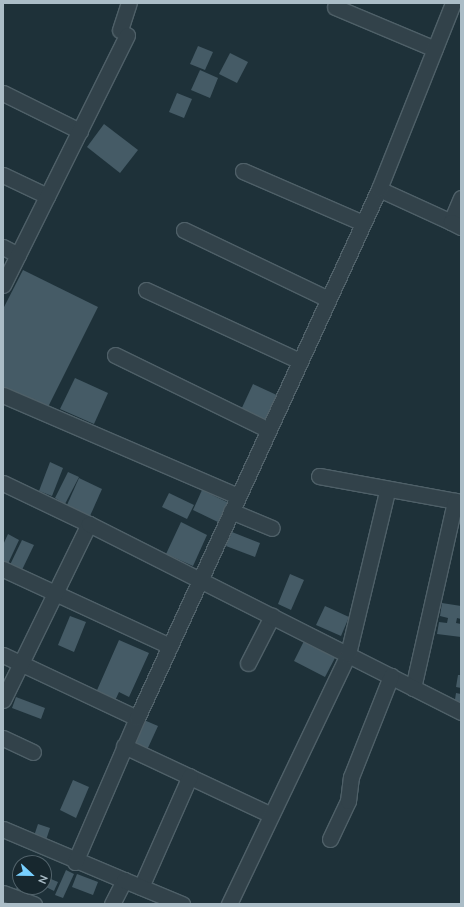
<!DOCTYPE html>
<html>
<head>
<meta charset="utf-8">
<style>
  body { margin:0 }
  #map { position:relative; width:464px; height:907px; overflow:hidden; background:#1e3139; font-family:"Nunito Sans",sans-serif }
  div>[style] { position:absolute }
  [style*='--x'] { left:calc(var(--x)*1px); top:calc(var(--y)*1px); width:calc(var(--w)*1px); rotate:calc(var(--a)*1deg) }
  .building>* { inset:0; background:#455b66 }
  .roads { filter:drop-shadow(1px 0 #4f6068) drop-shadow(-1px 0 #4f6068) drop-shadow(0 1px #4f6068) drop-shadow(0 -1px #4f6068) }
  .minor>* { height:15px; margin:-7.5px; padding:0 7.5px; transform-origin:7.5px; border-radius:7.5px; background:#32424a }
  span { translate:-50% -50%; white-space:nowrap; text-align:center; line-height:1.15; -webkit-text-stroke:3px #17272e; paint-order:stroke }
  .frame { position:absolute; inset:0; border:4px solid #abbdc7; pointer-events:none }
  .north { position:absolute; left:12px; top:855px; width:40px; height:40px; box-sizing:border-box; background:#17272e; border:1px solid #52636b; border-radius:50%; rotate:112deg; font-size:11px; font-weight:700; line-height:16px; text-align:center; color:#abbdc7 }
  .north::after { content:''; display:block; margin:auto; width:14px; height:18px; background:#78d0ff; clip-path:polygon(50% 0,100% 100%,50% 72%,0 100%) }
</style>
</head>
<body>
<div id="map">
  <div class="building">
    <div style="clip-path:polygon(198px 46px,213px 52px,205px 70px,190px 64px)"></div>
    <div style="clip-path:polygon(230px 53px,248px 62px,237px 83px,219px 74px)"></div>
    <div style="clip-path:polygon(200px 70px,218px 78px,210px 98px,191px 90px)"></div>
    <div style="clip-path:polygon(177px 93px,192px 99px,184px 118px,169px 112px)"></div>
    <div style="clip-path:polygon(104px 124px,138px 150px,120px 173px,87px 147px)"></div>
    <div style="clip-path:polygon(23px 270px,98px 307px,46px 411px,3px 389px,3px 309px)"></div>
    <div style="clip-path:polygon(75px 378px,108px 393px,94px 424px,60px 409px)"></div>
    <div style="clip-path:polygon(253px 384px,281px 397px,269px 425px,240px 412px)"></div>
    <div style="clip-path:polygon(50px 462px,63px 468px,52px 496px,39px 491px)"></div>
    <div style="clip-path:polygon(68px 472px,79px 477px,65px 504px,55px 498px)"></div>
    <div style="clip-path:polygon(79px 478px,102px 489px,90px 516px,67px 505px)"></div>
    <div style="clip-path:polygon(202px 490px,231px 504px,222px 524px,193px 510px)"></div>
    <div style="clip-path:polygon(169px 493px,194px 505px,187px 519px,162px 507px)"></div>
    <div style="clip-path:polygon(181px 522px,207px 535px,193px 566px,166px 554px)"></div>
    <div style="clip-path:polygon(232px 532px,260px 543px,255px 557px,226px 546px)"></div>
    <div style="clip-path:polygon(8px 534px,19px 540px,6px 568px,3px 566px,3px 545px)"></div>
    <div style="clip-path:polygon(22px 540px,34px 545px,20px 574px,8px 569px)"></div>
    <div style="clip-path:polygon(290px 574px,304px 580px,291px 610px,278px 604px)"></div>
    <div style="clip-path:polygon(442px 603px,461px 606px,461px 619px,457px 618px,456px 623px,461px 624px,461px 637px,437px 634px,439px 622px,447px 623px,448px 618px,440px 616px)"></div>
    <div style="clip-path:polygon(325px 606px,349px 617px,341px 636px,316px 625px)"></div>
    <div style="clip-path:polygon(70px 616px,86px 622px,74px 652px,58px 645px)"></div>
    <div style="clip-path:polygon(305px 639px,336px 656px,325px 677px,294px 661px)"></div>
    <div style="clip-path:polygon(119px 640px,149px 653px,129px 697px,119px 692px,113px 705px,94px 697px)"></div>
    <div style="clip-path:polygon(458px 675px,461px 675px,461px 688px,456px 687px)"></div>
    <div style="clip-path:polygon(456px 693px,461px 694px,461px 707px,454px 706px)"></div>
    <div style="clip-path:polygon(16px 697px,45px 708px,41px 719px,12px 708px)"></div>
    <div style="clip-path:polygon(144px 720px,158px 726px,147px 750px,134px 744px)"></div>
    <div style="clip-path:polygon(73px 780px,89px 787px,76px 818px,60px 810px)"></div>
    <div style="clip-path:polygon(38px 824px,50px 828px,46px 840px,34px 836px)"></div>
    <div style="clip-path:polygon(66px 870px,74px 874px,63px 898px,55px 895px)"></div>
    <div style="clip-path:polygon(77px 874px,98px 882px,93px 895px,72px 887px)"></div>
    <div style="clip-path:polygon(44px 876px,58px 882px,54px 891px,44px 886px)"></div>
    <div style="clip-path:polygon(20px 878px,20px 887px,27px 887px,24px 895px,15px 892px)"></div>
  </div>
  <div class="roads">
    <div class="minor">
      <div style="--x:335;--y:7;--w:108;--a:22.8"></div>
      <div style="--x:120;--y:30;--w:28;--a:-72"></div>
      <div style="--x:3;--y:93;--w:86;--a:26.3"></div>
      <div style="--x:243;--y:171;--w:131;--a:23.4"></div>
      <div style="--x:3;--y:175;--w:49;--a:25.5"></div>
      <div style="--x:379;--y:189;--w:79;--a:24.6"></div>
      <div style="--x:461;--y:198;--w:26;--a:113"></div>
      <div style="--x:451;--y:222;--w:11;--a:27"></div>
      <div style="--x:184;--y:230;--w:160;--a:25.6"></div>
      <div style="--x:3;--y:247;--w:17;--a:28"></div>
      <div style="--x:3;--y:285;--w:279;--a:-63.6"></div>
      <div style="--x:146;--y:290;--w:170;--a:24.8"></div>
      <div style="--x:115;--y:355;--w:171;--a:26"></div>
      <div style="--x:3;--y:395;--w:256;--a:23.3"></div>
      <div style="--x:319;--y:476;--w:144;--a:10.4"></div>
      <div style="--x:3;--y:483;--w:95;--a:25.5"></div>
      <div style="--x:231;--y:511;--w:44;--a:22.5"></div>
      <div style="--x:3;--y:569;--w:184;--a:24.8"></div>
      <div style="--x:3;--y:655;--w:148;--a:25.2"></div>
      <div style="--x:248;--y:663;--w:53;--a:-62.9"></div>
      <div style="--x:413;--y:688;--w:192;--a:-77.3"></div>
      <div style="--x:3;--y:700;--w:196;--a:-64"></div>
      <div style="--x:89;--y:524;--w:417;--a:26.8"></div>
      <div style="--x:3;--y:738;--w:33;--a:25"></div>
      <div style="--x:124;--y:746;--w:162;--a:25.1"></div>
      <div style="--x:3;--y:829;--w:131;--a:22.9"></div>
      <div style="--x:330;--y:839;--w:42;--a:-64.7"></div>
      <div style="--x:348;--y:801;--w:24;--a:-83"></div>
      <div style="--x:351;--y:777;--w:109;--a:-68.4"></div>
      <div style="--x:75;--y:862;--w:157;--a:-66.7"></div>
      <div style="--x:137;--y:718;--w:582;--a:-65.42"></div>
      <div style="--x:379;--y:189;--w:200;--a:-68.3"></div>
      <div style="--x:141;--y:887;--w:121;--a:-66.2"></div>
      <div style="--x:3;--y:893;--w:33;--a:20"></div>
      <div style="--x:112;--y:904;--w:27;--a:-63"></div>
      <div style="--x:124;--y:880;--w:63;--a:22.5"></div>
      <div style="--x:229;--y:904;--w:277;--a:-64.5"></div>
      <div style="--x:348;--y:654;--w:168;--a:-76.5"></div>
    </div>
  </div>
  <div class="frame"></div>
  <div class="north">N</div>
</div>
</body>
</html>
